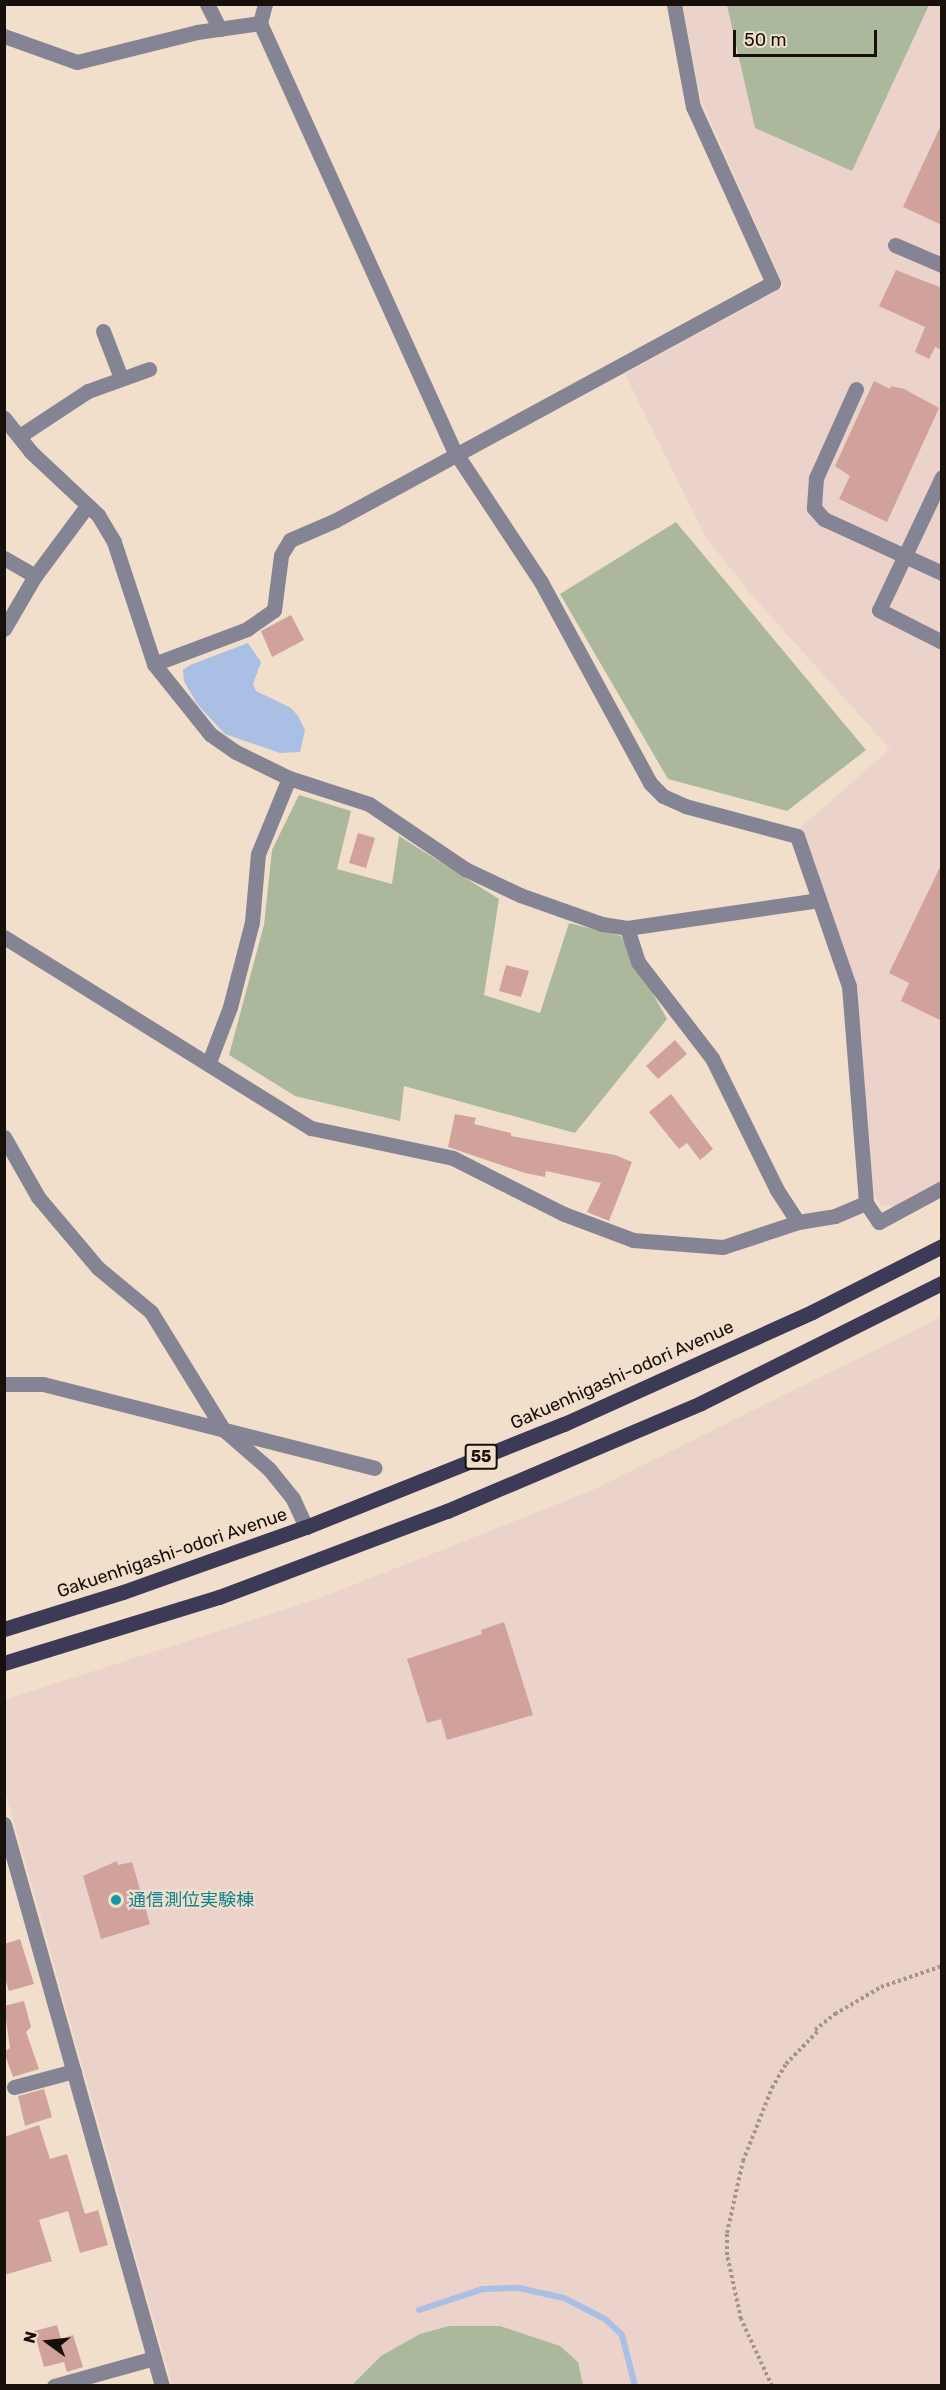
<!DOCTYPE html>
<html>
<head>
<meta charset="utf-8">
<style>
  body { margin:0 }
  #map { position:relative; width:946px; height:2390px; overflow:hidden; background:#f1decb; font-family:Rubik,"Noto Sans JP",sans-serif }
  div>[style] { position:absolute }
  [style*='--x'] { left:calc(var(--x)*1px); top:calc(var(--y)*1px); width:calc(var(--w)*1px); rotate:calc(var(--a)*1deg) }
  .commercial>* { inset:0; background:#ebd2ca }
  .green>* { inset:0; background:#abb89b }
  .water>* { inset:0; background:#a9bfe3 }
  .stream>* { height:6px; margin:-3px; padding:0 3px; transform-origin:3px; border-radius:3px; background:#a9bfe3 }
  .building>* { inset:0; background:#d1a29c }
  .path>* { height:4px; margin-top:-2px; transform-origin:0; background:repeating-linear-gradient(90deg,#a49687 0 3px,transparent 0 6px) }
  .minor>* { height:15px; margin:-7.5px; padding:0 7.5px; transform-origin:7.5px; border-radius:7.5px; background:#858495 }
  .major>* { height:15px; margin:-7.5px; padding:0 7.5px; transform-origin:7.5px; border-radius:7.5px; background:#3c3a56 }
  .dots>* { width:16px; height:16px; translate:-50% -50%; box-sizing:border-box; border:3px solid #f1decb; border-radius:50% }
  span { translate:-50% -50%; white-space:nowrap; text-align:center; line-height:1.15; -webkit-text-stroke:4.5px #f1decb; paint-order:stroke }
  .shield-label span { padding:2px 4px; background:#f1decb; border:2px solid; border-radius:4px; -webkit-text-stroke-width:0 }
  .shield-label { font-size:16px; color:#17100a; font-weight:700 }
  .street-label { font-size:18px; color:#17100a }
  .culture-label { font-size:18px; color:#0d838f }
  .left { translate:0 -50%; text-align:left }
  .frame { position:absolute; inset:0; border:6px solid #17100a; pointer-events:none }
  .north { position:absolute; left:18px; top:2312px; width:60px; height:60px; -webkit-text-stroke:4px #f1decb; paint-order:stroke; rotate:285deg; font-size:16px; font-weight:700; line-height:24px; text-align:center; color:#17100a }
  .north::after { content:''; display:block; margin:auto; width:21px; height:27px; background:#17100a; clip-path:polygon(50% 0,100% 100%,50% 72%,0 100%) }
  .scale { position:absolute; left:733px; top:30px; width:144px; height:27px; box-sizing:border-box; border:3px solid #17100a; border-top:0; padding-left:8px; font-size:18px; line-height:21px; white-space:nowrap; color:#17100a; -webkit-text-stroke:4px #f1decb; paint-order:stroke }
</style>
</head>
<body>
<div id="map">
  <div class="commercial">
    <div style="clip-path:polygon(682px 5px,941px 5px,942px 1181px,896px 1206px,881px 1205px,873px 1193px,857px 984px,800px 828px,890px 749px,750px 593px,705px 536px,625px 374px,784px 287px,701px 100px)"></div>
    <div style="clip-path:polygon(941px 1317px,941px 2385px,172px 2385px,5px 1790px,4px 1700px,318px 1599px,593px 1490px)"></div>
  </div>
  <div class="green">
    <div style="clip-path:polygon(727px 5px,929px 5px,852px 171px,755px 128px)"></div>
    <div style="clip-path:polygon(676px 522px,866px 750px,787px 811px,668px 779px,560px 594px)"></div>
    <div style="clip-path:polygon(299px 795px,351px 811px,337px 869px,392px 884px,399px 836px,499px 899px,484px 995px,540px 1013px,569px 923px,621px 936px,667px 1019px,575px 1133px,404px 1086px,400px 1121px,295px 1096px,229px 1055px,264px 925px,272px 850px)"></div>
    <div style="clip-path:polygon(449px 2326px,500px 2326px,560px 2346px,578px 2362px,583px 2385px,352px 2385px,381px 2356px,420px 2334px)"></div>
  </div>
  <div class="water">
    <div style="clip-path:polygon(248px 643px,261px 662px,253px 684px,256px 691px,291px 708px,298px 716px,305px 730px,300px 752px,280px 753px,225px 734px,197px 704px,184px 681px,183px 670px,190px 665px)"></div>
  </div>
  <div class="stream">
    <div style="--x:419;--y:2310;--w:67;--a:-18.2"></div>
    <div style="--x:483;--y:2289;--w:36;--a:-2"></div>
    <div style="--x:519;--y:2288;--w:46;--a:12.5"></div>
    <div style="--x:564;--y:2298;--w:46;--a:27.1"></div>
    <div style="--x:605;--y:2319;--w:23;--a:43"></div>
    <div style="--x:622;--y:2335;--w:53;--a:75.7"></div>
  </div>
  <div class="building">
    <div style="clip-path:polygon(942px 123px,942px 225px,903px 207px)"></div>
    <div style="clip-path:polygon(896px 270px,942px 288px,942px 350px,935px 347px,929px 359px,915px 352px,925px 327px,879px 306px)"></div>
    <div style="clip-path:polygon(874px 381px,890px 389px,891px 386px,904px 389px,939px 408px,887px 522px,839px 499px,850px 476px,835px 466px)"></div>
    <div style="clip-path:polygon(291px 615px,304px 640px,272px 657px,261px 631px)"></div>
    <div style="clip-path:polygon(358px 833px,375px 838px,366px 868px,349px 863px)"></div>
    <div style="clip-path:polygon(942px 863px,942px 1021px,901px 1001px,909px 983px,889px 973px)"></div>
    <div style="clip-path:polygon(506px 965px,529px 971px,521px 997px,499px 991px)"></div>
    <div style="clip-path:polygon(675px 1040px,687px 1054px,658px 1079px,646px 1066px)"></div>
    <div style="clip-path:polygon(671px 1094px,713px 1149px,700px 1160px,687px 1143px,679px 1149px,649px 1112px)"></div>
    <div style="clip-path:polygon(455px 1114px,476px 1118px,474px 1124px,511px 1133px,511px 1136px,615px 1155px,632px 1162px,609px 1221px,587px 1212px,601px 1183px,546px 1171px,545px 1177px,525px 1173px,448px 1147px)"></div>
    <div style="clip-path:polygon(504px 1622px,533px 1715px,447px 1740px,441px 1719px,427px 1723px,407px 1659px,482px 1634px,481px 1630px)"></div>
    <div style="clip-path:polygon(117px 1861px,118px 1865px,132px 1862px,150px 1924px,101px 1939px,83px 1876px)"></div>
    <div style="clip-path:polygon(20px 1939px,34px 1984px,9px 1991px,4px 1975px,4px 1944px)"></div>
    <div style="clip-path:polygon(24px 2001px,31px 2027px,26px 2032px,39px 2069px,13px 2077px,4px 2052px,10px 2048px,4px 2006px)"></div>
    <div style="clip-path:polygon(44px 2089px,52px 2117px,25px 2126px,18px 2096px)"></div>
    <div style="clip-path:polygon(39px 2125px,50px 2159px,67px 2154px,85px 2214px,98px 2210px,108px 2245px,80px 2253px,68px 2211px,39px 2220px,52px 2261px,4px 2275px,4px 2137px)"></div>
    <div style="clip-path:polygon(57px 2325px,61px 2339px,73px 2335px,83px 2367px,67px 2372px,64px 2362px,44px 2367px,34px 2331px)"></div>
  </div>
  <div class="path">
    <div style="--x:815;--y:2030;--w:26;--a:-39"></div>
    <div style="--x:835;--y:2014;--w:53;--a:-30.4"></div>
    <div style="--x:881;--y:1987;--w:65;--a:-19"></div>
    <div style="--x:772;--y:2386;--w:74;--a:-114.8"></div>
    <div style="--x:741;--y:2319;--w:66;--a:-102.3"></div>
    <div style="--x:727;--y:2255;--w:22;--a:-90"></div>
    <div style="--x:727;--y:2233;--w:74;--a:-77.5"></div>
    <div style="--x:743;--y:2161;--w:79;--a:-68.3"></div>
    <div style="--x:772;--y:2088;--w:28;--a:-60"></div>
    <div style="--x:786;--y:2064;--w:45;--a:-45.9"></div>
  </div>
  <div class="minor">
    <div style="--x:207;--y:4;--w:28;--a:63"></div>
    <div style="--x:265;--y:4;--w:20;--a:105"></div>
    <div style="--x:260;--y:23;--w:471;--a:65.6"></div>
    <div style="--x:455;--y:452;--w:156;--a:56.5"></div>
    <div style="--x:541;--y:582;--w:229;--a:61.5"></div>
    <div style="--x:650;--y:783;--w:18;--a:45"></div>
    <div style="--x:663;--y:796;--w:24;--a:24"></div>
    <div style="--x:685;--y:806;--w:116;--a:15"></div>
    <div style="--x:797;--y:836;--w:159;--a:70.9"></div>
    <div style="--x:849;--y:986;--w:218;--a:85.5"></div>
    <div style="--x:866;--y:1203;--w:23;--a:56"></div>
    <div style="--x:879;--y:1222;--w:72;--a:-28.4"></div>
    <div style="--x:4;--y:36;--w:77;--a:19.6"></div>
    <div style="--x:77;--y:62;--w:124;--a:-14"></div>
    <div style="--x:197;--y:32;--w:64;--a:-8.1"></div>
    <div style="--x:895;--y:245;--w:51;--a:23.1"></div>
    <div style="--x:103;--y:331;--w:50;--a:69"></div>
    <div style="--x:856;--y:389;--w:98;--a:114.2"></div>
    <div style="--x:816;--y:478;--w:30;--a:94"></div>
    <div style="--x:814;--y:508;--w:15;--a:48"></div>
    <div style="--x:824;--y:519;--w:130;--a:24.6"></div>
    <div style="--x:4;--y:418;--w:43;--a:51.5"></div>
    <div style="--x:31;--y:452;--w:92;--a:43.2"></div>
    <div style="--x:98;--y:515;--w:31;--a:59"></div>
    <div style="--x:114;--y:542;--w:128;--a:71.8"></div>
    <div style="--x:154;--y:664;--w:90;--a:51.3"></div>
    <div style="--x:210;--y:734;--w:32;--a:35"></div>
    <div style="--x:236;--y:752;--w:59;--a:26.1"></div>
    <div style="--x:289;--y:778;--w:84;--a:18"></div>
    <div style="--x:369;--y:804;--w:116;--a:34.1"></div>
    <div style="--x:465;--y:869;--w:61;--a:25.3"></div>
    <div style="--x:520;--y:895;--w:87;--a:19.5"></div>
    <div style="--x:602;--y:924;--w:25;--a:9"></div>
    <div style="--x:627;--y:928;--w:194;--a:-8.3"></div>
    <div style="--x:21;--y:435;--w:80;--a:-33.3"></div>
    <div style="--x:88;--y:391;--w:65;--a:-19.8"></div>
    <div style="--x:942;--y:477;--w:147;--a:115.3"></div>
    <div style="--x:879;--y:610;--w:71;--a:26.9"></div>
    <div style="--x:4;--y:558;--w:36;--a:30"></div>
    <div style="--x:4;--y:629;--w:61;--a:-59.7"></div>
    <div style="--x:35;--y:576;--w:87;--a:-53.4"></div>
    <div style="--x:154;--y:664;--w:99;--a:-20.6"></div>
    <div style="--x:247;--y:629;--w:33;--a:-35"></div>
    <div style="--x:274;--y:610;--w:55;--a:-82.7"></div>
    <div style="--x:281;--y:555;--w:17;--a:-59"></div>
    <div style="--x:290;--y:540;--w:50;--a:-23.5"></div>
    <div style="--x:336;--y:520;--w:497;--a:-28.5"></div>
    <div style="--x:773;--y:283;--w:193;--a:-114.4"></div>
    <div style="--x:693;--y:107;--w:105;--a:-100.5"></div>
    <div style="--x:627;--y:928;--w:36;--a:72"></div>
    <div style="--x:638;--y:962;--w:121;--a:52.4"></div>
    <div style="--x:712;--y:1058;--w:147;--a:63.8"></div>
    <div style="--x:777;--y:1190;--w:38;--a:57"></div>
    <div style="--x:4;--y:937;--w:362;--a:31.9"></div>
    <div style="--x:311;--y:1128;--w:145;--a:11.9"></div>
    <div style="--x:453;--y:1158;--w:124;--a:26.8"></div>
    <div style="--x:564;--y:1214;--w:74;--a:20.6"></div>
    <div style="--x:633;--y:1240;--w:90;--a:4.4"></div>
    <div style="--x:723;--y:1247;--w:79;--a:-18.4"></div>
    <div style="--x:798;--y:1222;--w:37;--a:-9"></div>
    <div style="--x:835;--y:1216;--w:34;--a:-23"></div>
    <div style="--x:209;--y:1062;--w:59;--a:-69.1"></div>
    <div style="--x:230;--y:1007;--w:88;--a:-75.5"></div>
    <div style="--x:252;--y:922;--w:68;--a:-85"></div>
    <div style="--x:258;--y:854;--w:82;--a:-67.8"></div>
    <div style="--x:4;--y:1137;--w:69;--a:60.5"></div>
    <div style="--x:38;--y:1197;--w:93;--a:49.8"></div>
    <div style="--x:98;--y:1268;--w:69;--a:39.7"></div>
    <div style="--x:151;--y:1312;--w:137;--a:58.4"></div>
    <div style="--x:223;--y:1429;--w:61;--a:41"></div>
    <div style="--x:269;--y:1469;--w:38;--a:51"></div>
    <div style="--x:293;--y:1499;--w:31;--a:65"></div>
    <div style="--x:4;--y:1384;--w:39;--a:0"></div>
    <div style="--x:43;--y:1384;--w:342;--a:14.2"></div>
    <div style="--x:4;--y:1824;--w:584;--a:74.3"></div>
    <div style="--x:14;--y:2087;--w:62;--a:-14.9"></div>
    <div style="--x:54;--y:2386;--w:104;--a:-15.6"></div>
  </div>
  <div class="major">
    <div style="--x:4;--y:1629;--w:125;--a:-17.3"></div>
    <div style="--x:123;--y:1592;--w:194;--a:-19.6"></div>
    <div style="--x:306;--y:1527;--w:278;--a:-21.8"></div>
    <div style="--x:564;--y:1424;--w:272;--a:-24.3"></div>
    <div style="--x:812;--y:1312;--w:146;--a:-26.9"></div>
    <div style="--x:4;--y:1663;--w:225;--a:-17.1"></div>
    <div style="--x:219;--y:1597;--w:244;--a:-20.7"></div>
    <div style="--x:447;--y:1511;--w:276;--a:-23"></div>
    <div style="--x:701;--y:1403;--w:269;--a:-26.5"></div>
  </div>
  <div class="dots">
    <div style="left:116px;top:1900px;background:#0f9aa8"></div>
  </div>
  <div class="shield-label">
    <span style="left:481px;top:1457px">55</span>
  </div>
  <div class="street-label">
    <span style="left:622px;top:1375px;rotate:-24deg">Gakuenhigashi-odori Avenue</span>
    <span style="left:172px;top:1553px;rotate:-19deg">Gakuenhigashi-odori Avenue</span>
  </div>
  <div class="culture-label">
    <span class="left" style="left:128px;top:1900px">通信測位実験棟</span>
  </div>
  <div class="frame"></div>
  <div class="north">N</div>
  <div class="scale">50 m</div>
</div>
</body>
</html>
